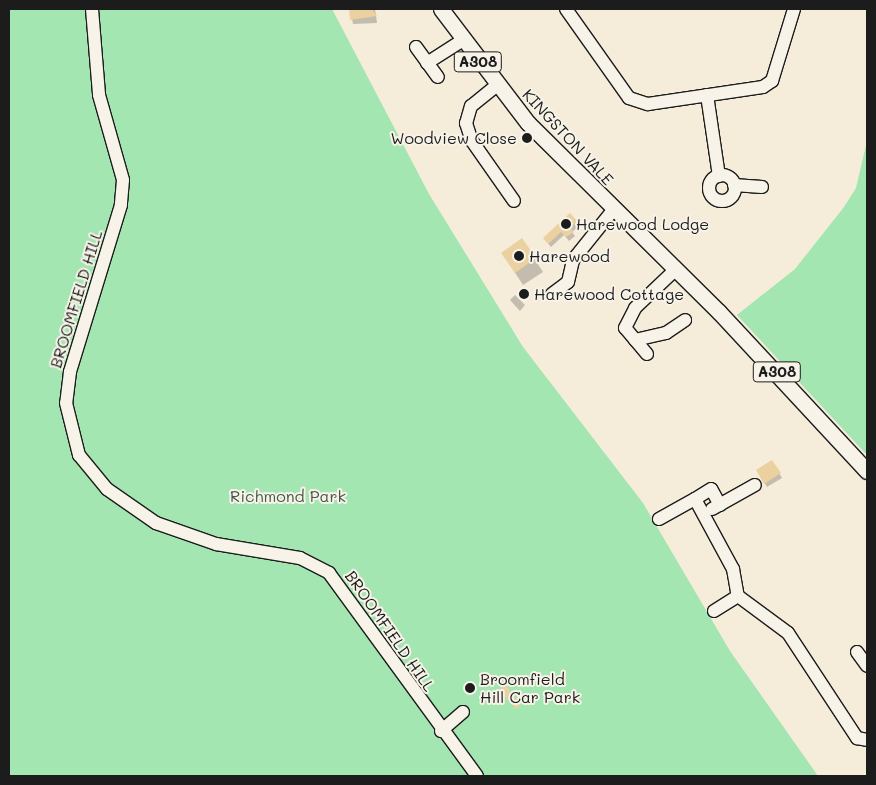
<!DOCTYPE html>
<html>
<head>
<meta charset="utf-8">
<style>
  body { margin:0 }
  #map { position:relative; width:876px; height:785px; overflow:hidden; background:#f5ecda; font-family:Mali,sans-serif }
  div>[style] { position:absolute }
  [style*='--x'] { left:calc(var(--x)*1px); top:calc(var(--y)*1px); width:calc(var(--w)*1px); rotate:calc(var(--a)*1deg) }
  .green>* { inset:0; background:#a3e6b1 }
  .shadow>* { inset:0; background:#0003 }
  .building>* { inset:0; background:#ebd0a0 }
  .roads { filter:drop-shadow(1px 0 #1c1c1c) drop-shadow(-1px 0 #1c1c1c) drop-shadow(0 1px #1c1c1c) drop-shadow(0 -1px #1c1c1c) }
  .minor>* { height:12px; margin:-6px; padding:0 6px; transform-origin:6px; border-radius:6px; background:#f7f3e8 }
  .minor>.ring { margin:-6px; padding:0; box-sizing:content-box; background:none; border:12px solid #f7f3e8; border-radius:50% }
  .major>* { height:15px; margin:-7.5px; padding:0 7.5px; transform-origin:7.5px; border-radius:7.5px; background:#f7f3e8 }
  .dots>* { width:14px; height:14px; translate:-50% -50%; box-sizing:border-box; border:2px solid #f7f3e8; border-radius:50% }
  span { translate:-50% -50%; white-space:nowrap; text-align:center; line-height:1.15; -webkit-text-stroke:4px #f7f3e8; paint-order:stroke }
  .shield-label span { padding:1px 4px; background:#f7f3e8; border:1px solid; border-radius:4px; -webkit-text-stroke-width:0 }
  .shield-label { font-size:15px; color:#1c1c1c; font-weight:700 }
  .street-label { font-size:16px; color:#1c1c1c }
  .poi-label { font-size:16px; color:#1c1c1c }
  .right { translate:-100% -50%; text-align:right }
  .left { translate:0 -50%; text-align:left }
  .park-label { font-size:16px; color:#445949 }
  .frame { position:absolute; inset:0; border:10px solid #1c1c1c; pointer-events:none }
</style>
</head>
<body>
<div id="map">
  <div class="green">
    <div style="clip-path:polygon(9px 9px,332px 9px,429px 194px,523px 347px,643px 503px,730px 651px,818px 776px,9px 776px)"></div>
    <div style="clip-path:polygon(867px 141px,867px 455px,737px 315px,795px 269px,844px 207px,856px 188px)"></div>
  </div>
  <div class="shadow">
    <div style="clip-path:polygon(350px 9px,375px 9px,377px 23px,353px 24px)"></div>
    <div style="clip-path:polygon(570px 215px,579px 226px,572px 232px,575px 236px,569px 241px,564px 235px,551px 247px,547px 242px)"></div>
    <div style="clip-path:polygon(522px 240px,543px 272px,523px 285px,503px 254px)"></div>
    <div style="clip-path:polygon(515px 295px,525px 305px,520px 311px,510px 300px)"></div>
    <div style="clip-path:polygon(772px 461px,782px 478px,767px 487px,757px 470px)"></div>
  </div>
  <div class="building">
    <div style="clip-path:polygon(349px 9px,372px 9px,377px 16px,350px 20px)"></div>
    <div style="clip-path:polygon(570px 213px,577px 221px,570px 228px,574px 232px,566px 237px,561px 232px,548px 244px,543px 238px)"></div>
    <div style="clip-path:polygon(522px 238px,536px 258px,515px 273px,501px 253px)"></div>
    <div style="clip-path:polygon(772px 460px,781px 473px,764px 484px,756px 470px)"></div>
    <div style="clip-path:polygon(505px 684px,521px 705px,516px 709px,499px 690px)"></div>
  </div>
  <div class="roads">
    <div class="minor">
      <div style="--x:92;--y:9;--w:86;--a:85.3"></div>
      <div style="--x:99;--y:95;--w:88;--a:74.2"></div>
      <div style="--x:123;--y:180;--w:25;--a:95"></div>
      <div style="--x:121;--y:205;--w:175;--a:107"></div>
      <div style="--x:70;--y:372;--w:31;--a:97"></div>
      <div style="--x:66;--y:403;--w:54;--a:76"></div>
      <div style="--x:79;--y:455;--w:44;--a:50.5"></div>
      <div style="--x:107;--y:489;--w:60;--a:34.8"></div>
      <div style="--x:156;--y:523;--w:64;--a:19.3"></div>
      <div style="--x:216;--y:544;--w:85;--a:9.5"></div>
      <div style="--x:300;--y:558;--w:33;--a:27"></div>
      <div style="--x:329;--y:573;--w:251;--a:53.9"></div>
      <div style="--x:566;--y:9;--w:109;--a:54.7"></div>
      <div style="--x:629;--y:98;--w:20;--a:18"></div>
      <div style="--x:648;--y:104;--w:116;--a:-8.4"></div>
      <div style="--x:763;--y:87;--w:11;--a:-34"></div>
      <div style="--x:772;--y:81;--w:75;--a:-73"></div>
      <div style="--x:416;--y:47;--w:37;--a:54"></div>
      <div style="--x:427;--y:63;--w:43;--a:-32.6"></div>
      <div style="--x:496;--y:86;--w:32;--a:141"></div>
      <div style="--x:471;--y:106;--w:18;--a:106"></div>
      <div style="--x:466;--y:123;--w:19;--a:72"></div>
      <div style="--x:472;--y:141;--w:73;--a:55"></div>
      <div style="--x:707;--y:95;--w:82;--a:81.6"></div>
      <div class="ring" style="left:709px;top:175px;width:14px;height:14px"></div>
      <div style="--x:734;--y:185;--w:28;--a:4"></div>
      <div style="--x:552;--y:294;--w:20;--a:-37"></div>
      <div style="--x:568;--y:282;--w:23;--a:-77"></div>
      <div style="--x:573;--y:260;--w:65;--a:-51.2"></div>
      <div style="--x:635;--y:340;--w:32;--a:-13"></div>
      <div style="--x:666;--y:333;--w:23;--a:-34"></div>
      <div style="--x:647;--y:354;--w:34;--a:-130"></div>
      <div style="--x:625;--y:328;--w:22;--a:-63"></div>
      <div style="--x:635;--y:308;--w:55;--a:-43.5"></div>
      <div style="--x:720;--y:505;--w:18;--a:-119"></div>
      <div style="--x:711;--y:489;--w:19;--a:148"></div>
      <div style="--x:695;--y:499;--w:80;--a:61.5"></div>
      <div style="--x:733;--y:569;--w:27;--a:80"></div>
      <div style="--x:738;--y:596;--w:62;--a:36.5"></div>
      <div style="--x:788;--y:633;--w:126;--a:56.7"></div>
      <div style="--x:857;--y:738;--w:10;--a:11"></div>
      <div style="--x:712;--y:509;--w:49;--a:-29.2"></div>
      <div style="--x:659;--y:519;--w:41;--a:-29.1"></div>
      <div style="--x:714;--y:611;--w:28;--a:-32"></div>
      <div style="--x:857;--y:652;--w:17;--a:54"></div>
      <div style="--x:441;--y:731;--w:29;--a:-41"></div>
    </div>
    <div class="major">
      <div style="--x:441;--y:9;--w:143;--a:52.7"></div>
      <div style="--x:528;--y:123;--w:269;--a:44.7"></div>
      <div style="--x:719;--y:312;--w:217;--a:47.1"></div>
    </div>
  </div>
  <div class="dots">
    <div style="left:527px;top:138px;background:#1c1c1c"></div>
    <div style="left:566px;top:224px;background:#1c1c1c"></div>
    <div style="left:519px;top:256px;background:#1c1c1c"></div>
    <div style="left:524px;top:294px;background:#1c1c1c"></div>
    <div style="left:470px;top:688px;background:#1c1c1c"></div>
  </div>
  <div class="shield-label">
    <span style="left:478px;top:62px">A308</span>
    <span style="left:777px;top:372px">A308</span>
  </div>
  <div class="street-label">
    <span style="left:568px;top:137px;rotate:47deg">KINGSTON VALE</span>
    <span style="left:76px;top:299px;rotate:-73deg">BROOMFIELD HILL</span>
    <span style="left:390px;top:631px;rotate:55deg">BROOMFIELD HILL</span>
  </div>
  <div class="poi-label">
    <span class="right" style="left:517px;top:138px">Woodview Close</span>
    <span class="left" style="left:576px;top:224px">Harewood Lodge</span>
    <span class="left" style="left:529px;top:256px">Harewood</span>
    <span class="left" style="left:534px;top:294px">Harewood Cottage</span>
    <span class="left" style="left:480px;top:688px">Broomfield<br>Hill Car Park</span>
  </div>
  <div class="park-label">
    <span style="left:288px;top:496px">Richmond Park</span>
  </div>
  <div class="frame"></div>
</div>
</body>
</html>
